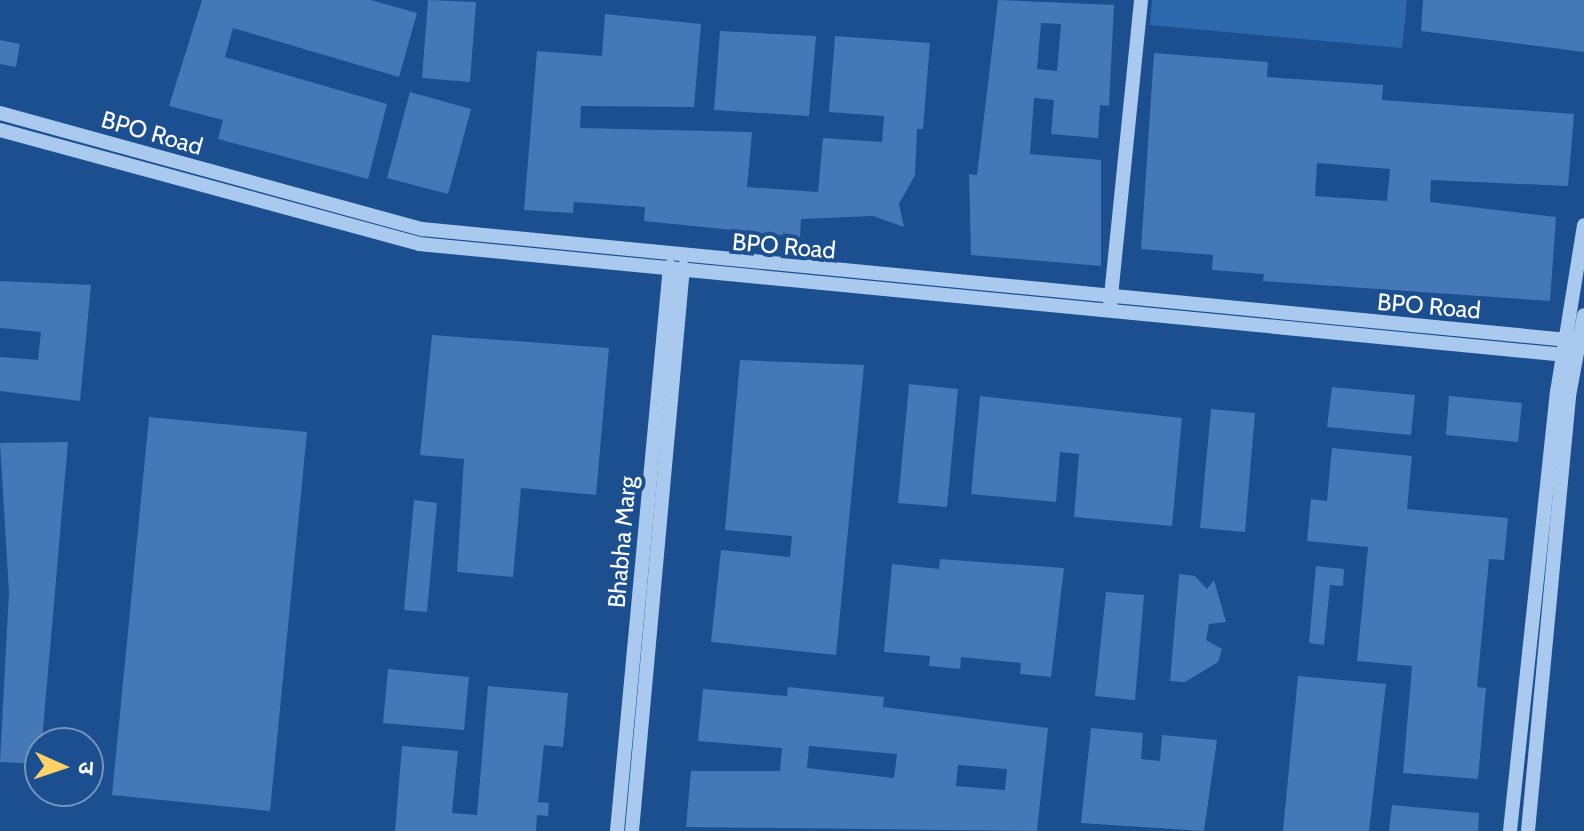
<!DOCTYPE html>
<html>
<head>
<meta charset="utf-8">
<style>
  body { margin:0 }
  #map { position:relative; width:1584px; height:831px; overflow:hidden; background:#1b4f8f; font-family:Cabin,"Noto Sans Devanagari",sans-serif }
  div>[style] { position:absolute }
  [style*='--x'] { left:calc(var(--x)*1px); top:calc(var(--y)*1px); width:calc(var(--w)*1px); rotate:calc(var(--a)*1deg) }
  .green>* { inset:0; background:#2e69ad }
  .building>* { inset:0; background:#4478b7 }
  .minor>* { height:14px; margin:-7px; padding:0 7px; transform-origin:7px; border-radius:7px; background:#a9c9ee }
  span { translate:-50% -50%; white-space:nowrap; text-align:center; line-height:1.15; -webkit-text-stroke:8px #1b4f8f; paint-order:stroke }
  .street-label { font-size:24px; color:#fff }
  .north { position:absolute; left:24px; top:727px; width:80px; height:80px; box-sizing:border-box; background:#1b4f8f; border:2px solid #7695bc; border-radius:50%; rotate:93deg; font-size:22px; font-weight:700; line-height:32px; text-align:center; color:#fff }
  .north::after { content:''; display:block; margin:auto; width:28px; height:36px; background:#ffd166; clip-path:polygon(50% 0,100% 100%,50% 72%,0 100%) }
</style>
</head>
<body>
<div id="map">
  <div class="green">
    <div style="clip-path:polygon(1152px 0,1407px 0,1402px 48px,1150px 25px)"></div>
  </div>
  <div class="building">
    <div style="clip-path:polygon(202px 0,371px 0,417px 13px,399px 77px,233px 28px,225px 57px,387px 104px,368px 179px,218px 139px,223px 120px,169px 106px)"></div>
    <div style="clip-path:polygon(428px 0,476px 2px,470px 82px,422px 78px)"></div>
    <div style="clip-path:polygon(evenodd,998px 0,1114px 5px,1109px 106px,1100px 105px,1098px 138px,1051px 134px,1054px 100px,1034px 98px,1030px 154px,1101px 160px,1101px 266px,971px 255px,969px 174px,977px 175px,998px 0,1041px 23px,1061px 24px,1057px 71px,1037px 69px,1041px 23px)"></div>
    <div style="clip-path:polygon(1423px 0,1584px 0,1584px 52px,1421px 31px)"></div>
    <div style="clip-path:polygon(605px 14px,701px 24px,694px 107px,581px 106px,580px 128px,752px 132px,747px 187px,818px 192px,823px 138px,882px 142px,884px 116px,829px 112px,835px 36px,930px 43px,923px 129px,917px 129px,915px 175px,899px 204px,904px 227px,873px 216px,801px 219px,800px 237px,644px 221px,645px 207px,574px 202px,573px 213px,524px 210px,537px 51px,602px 56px)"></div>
    <div style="clip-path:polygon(720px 31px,816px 36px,809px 116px,714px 110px)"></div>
    <div style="clip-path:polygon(0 40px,20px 44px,16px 67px,0 64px)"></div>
    <div style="clip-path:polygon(evenodd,1154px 53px,1268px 62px,1267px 77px,1383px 85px,1382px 100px,1574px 114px,1568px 186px,1431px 180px,1430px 202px,1556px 217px,1550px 301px,1263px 281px,1264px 274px,1212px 270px,1213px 255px,1141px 249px,1154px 53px,1317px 163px,1390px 169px,1387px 201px,1315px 196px,1317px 163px)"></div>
    <div style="clip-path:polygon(410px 92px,471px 109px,448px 194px,387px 178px)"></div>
    <div style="clip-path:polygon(0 281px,91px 285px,80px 401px,0 391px,0 357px,38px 360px,41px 332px,0 328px)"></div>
    <div style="clip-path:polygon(432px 335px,609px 348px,596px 495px,521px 488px,513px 577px,457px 572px,464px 459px,420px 455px)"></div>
    <div style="clip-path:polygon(740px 360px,864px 365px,836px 655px,711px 642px,721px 550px,790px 557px,792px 536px,725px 530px)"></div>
    <div style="clip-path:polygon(909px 384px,958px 389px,947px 507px,898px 503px)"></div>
    <div style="clip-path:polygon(1332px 387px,1415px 395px,1411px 435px,1327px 427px)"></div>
    <div style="clip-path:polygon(980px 396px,1182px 418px,1172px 526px,1074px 517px,1079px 454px,1060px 452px,1056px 502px,971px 494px)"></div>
    <div style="clip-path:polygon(1449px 396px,1522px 403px,1518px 442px,1446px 435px)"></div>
    <div style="clip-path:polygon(1211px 409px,1255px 413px,1245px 532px,1200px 528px)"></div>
    <div style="clip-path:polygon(149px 417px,307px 432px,270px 811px,112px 795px)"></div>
    <div style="clip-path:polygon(68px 442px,40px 764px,0 762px,9px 592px,0 443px)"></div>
    <div style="clip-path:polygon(1332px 448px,1412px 456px,1407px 509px,1508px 518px,1504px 560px,1489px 559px,1477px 687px,1486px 688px,1478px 779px,1403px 773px,1412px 666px,1357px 661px,1368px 547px,1307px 541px,1311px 499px,1327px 501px)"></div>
    <div style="clip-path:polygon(414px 500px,437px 503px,427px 612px,404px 610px)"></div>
    <div style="clip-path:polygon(940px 559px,1064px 568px,1051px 677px,1020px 674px,1021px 663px,961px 657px,960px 669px,929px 666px,930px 656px,884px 652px,892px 564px,939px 569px)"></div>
    <div style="clip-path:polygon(1316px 566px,1344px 569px,1343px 586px,1330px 585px,1324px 645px,1309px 643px)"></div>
    <div style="clip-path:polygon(1179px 574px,1195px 576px,1207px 589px,1214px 580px,1226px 622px,1209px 624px,1206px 640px,1222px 649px,1218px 662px,1185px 682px,1170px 681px)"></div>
    <div style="clip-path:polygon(1106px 592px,1144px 595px,1135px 700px,1095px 696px)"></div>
    <div style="clip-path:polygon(388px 669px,469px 677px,464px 730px,383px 723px)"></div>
    <div style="clip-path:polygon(1298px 676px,1386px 684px,1369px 831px,1283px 831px)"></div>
    <div style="clip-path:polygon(488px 686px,568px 693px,563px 747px,544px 745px,538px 802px,549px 803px,548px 816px,537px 815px,536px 831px,395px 831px,402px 746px,458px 751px,452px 813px,477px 815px)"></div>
    <div style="clip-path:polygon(evenodd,788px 687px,884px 697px,883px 707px,1048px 728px,1037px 831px,686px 827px,691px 771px,780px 771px,782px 748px,698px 741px,703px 689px,787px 696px,788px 687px,809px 746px,897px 754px,894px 778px,807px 768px,809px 746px,788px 687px,958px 765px,1007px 769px,1005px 790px,956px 786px,958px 765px)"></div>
    <div style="clip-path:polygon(1091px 728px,1143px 733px,1141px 759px,1160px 761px,1162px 735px,1217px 740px,1204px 831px,1081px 823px)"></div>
    <div style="clip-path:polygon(1392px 805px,1479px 813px,1478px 831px,1389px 831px)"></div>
  </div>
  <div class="minor">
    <div style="--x:0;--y:113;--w:438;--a:15.4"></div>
    <div style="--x:422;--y:229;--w:1162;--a:5.53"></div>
    <div style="--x:0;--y:130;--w:434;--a:15.2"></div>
    <div style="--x:419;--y:244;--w:1162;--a:5.53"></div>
    <div style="--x:1110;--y:306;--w:308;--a:-84.2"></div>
    <div style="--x:617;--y:831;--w:567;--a:-84.64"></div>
    <div style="--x:632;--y:831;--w:566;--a:-84.83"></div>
    <div style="--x:1510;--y:831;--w:442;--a:-83.9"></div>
    <div style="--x:1557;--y:392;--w:169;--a:-80.8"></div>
    <div style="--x:1528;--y:831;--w:437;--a:-84.6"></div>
    <div style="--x:1569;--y:396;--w:82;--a:-79.5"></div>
  </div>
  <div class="street-label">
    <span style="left:152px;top:133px;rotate:16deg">BPO Road</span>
    <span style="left:784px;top:246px;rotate:5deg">BPO Road</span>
    <span style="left:1429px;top:306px;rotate:5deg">BPO Road</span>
    <span style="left:622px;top:542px;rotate:-85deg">Bhabha Marg</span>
  </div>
  <div class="north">उ</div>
</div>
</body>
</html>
